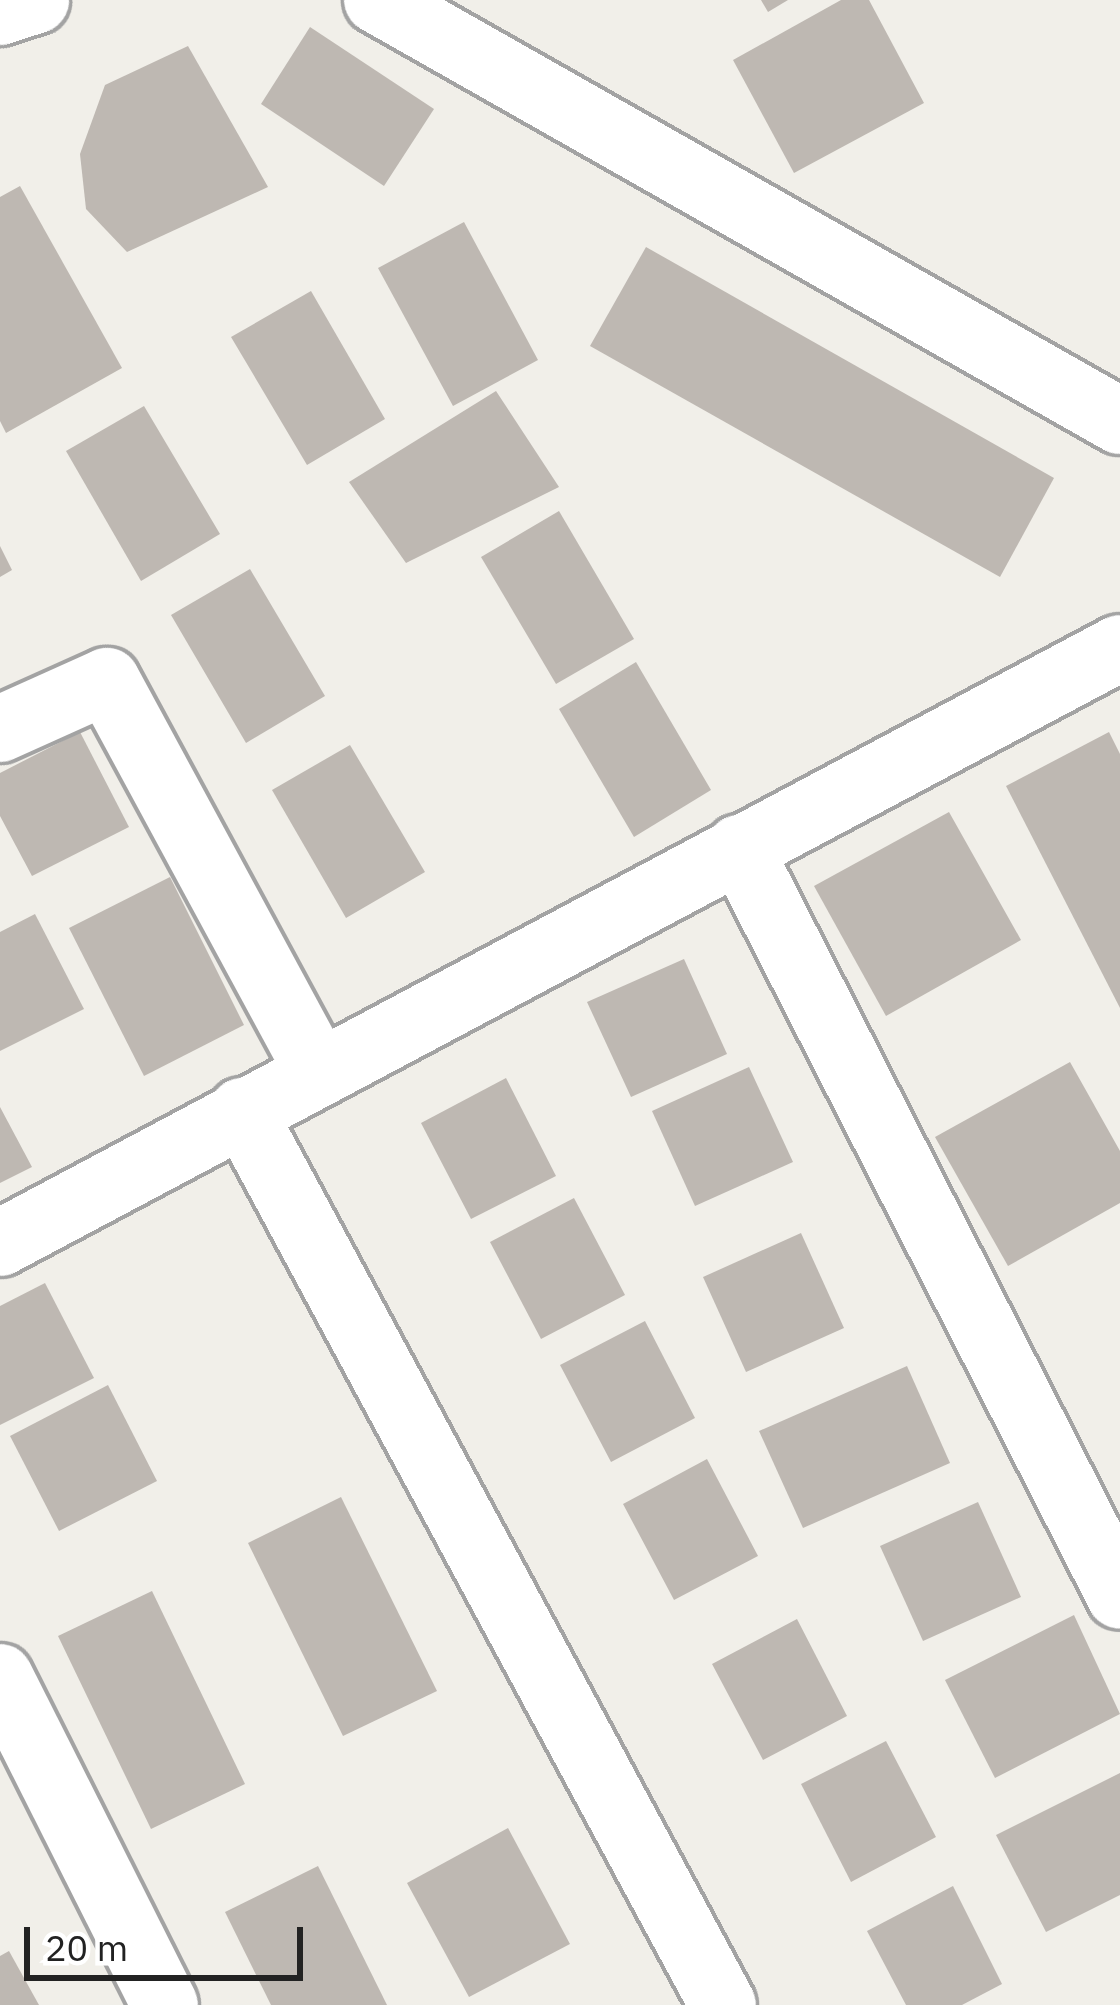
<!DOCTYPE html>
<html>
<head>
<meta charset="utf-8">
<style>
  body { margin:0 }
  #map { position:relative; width:1120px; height:2005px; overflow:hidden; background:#f1efe9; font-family:"IBM Plex Sans",sans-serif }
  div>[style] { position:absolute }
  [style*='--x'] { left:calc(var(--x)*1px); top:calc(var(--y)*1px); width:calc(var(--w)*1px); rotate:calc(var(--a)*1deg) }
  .building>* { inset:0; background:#beb8b2 }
  .roads { filter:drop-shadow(3px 0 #a3a3a3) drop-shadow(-3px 0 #a3a3a3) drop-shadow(0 3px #a3a3a3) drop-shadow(0 -3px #a3a3a3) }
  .minor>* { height:66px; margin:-33px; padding:0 33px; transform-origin:33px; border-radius:33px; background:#fff }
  span { translate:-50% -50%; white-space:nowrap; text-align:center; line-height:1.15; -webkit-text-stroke:9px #fff; paint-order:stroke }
  .scale { position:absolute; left:24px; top:1927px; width:279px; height:54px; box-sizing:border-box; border:6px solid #222; border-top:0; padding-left:15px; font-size:36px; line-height:42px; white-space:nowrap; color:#222; -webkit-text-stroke:9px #fff; paint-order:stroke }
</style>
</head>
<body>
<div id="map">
  <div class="building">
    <div style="clip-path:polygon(761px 0,788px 0,768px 12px)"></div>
    <div style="clip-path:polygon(841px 0,869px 0,924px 103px,794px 173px,733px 60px)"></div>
    <div style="clip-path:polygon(310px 27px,434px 109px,384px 186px,261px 104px)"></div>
    <div style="clip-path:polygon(188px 46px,268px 187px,127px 252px,86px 209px,80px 154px,105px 85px)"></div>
    <div style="clip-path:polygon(20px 186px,122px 368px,6px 433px,0 421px,0 197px)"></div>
    <div style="clip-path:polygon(464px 222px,538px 360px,453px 406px,378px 268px)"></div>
    <div style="clip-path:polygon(646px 247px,1054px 478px,1000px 577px,590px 346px)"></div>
    <div style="clip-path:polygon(311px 291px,385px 419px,307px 465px,231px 337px)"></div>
    <div style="clip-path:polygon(496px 391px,559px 487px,406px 563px,349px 482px)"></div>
    <div style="clip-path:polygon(144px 406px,220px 534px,141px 581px,66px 451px)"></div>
    <div style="clip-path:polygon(559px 511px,634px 639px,556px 684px,481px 557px)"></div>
    <div style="clip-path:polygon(0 546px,12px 570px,0 577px)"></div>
    <div style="clip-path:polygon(250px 569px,325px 696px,246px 743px,171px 615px)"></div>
    <div style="clip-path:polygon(636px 662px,711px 790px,634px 837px,559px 709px)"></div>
    <div style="clip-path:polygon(80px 732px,129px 827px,32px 876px,0 816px,0 773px)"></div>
    <div style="clip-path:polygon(1109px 732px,1120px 754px,1120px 1008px,1006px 786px)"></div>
    <div style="clip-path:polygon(350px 745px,425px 872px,346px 918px,272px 790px)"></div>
    <div style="clip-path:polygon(949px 812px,1021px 940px,886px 1016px,814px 886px)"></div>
    <div style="clip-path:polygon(170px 877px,244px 1025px,144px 1076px,69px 928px)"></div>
    <div style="clip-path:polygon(35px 914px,84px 1009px,0 1051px,0 932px)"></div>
    <div style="clip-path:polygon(684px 959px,727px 1054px,631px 1097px,587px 1002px)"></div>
    <div style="clip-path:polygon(1070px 1062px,1120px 1151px,1120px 1203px,1008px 1266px,935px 1137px)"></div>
    <div style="clip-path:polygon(749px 1067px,793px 1162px,695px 1206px,652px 1111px)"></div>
    <div style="clip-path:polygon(506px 1078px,556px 1176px,471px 1219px,421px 1123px)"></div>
    <div style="clip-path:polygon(0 1107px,32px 1167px,0 1183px)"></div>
    <div style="clip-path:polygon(574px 1198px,625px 1295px,541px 1339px,490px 1242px)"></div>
    <div style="clip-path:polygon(801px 1233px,844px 1328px,746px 1372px,703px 1277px)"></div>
    <div style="clip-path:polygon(45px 1283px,94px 1378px,0 1425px,0 1306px)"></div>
    <div style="clip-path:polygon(645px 1321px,695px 1418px,611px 1462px,560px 1365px)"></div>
    <div style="clip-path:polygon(907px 1366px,950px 1463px,803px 1528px,759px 1431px)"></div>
    <div style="clip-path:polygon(108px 1385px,157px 1481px,59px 1531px,10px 1436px)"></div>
    <div style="clip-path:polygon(707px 1459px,758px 1556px,674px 1600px,623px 1504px)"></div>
    <div style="clip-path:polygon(341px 1497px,437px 1691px,343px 1736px,248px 1543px)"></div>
    <div style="clip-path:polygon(978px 1502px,1021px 1597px,923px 1641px,880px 1546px)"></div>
    <div style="clip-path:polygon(152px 1591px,245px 1784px,151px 1829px,58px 1636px)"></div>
    <div style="clip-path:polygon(1074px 1615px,1120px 1714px,995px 1778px,945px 1680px)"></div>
    <div style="clip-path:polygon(797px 1619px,847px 1716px,763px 1760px,712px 1664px)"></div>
    <div style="clip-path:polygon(886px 1741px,936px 1837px,851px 1882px,801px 1784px)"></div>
    <div style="clip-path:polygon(1120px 1773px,1120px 1895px,1046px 1932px,996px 1835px)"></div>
    <div style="clip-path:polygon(508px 1828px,570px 1944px,469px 1997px,407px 1883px)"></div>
    <div style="clip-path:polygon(318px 1866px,387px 2005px,271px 2005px,225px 1912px)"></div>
    <div style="clip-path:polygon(953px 1886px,1002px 1984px,962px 2005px,906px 2005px,867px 1931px)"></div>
    <div style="clip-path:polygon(9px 1951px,39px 2005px,0 2005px,0 1956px)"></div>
  </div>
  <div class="roads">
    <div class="minor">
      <div style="--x:377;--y:0;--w:854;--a:29.54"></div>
      <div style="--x:0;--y:12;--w:38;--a:-18"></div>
      <div style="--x:0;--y:729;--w:117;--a:-24.2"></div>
      <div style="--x:107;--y:681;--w:443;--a:61.6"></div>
      <div style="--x:739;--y:848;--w:839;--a:63.01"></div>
      <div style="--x:242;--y:1111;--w:1015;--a:61.72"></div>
      <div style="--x:0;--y:1243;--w:1268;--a:-27.98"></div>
      <div style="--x:0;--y:1677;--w:367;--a:63.3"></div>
    </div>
  </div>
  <div class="scale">20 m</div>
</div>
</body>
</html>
